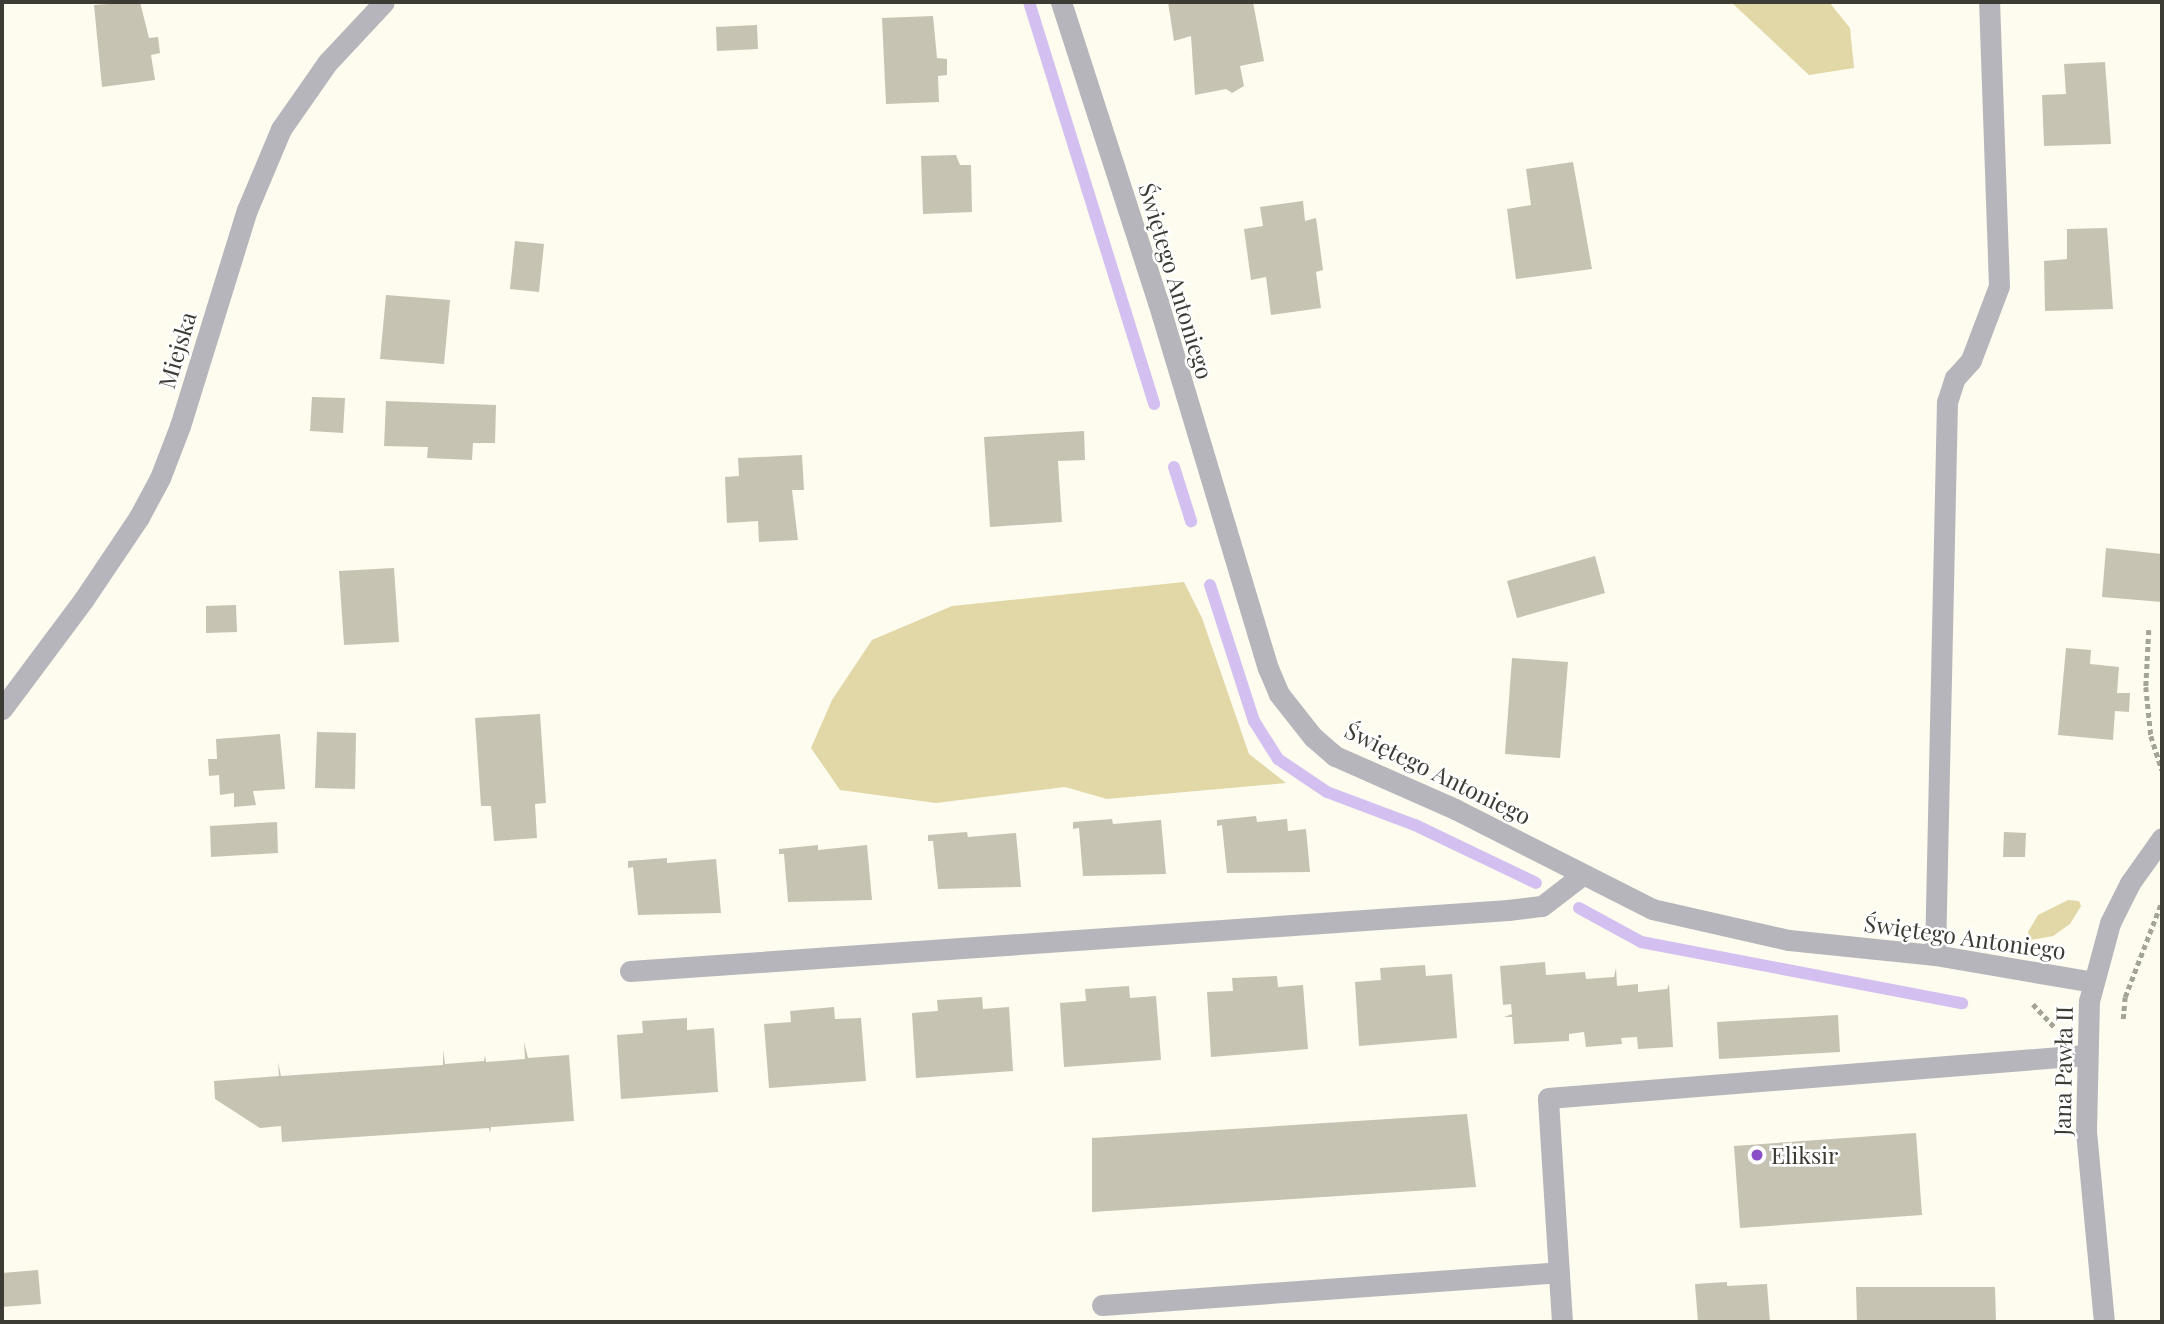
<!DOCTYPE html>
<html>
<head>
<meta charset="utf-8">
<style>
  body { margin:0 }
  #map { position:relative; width:2164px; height:1324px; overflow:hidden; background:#fefcee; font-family:"Playfair Display",serif }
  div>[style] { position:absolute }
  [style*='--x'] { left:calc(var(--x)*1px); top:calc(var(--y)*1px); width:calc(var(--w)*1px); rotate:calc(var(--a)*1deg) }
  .green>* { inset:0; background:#e1d7a7 }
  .stream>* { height:12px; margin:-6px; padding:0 6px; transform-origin:6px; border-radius:6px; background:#d4c0f0 }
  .building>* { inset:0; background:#c6c3b2 }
  .path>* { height:4.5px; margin-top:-2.25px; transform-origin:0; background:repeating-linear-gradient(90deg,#a4a398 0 5px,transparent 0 8.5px) }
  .minor>* { height:21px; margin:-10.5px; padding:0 10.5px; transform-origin:10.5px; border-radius:10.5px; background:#b7b5bc }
  .dots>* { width:19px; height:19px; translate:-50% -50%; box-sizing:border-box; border:4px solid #fff; border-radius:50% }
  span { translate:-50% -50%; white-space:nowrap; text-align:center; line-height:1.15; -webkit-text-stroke:5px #fff; paint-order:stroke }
  .street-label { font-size:23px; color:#3c3b34 }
  .poi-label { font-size:23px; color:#3c3b34 }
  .left { translate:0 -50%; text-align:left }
  .frame { position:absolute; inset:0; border:4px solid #3c3b34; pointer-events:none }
</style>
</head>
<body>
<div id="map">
  <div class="green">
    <div style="clip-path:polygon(1731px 2px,1829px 2px,1850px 28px,1854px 68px,1809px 75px)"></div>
    <div style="clip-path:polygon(1184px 582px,1202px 618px,1249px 754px,1286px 783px,1107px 799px,1065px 787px,936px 803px,840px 790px,811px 748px,832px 700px,872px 640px,952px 606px)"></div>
    <div style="clip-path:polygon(2068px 900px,2079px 901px,2081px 906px,2070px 924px,2053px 936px,2030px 940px,2028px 932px,2038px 915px)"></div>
  </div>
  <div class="stream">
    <div style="--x:1029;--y:2;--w:421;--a:72.7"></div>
    <div style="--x:1174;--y:467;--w:57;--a:72.5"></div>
    <div style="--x:1210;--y:585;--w:143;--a:72.1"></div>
    <div style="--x:1254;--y:721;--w:45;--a:57.7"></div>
    <div style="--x:1278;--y:759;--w:59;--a:34"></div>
    <div style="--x:1327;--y:792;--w:94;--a:20.6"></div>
    <div style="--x:1415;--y:825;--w:134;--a:25.6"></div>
    <div style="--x:1579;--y:908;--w:71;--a:28.7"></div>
    <div style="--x:1641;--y:942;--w:327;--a:10.8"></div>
  </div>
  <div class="building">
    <div style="clip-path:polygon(140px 2px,149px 38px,158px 37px,160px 53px,151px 55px,155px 80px,102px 87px,94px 5px)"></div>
    <div style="clip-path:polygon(1168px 2px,1253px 2px,1264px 61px,1240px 66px,1244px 86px,1232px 93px,1226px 89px,1195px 95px,1191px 36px,1174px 41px)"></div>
    <div style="clip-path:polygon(933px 16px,937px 58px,947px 59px,947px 75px,938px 76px,939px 102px,886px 104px,882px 18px)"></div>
    <div style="clip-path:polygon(757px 25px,758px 49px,717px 51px,716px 27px)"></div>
    <div style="clip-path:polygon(2105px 62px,2111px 144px,2044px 146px,2042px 95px,2066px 94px,2064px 64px)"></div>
    <div style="clip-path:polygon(921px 156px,956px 155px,960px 165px,971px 165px,972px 212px,923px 214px)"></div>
    <div style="clip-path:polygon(1573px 162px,1592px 269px,1516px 279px,1507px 209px,1531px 205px,1526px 169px)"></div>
    <div style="clip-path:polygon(1303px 201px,1305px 221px,1316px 218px,1323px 270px,1316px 272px,1321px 308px,1271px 315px,1266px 277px,1251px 280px,1244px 229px,1263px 226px,1260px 207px)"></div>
    <div style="clip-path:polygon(2107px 228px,2113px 309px,2045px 311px,2044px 261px,2067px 259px,2067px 229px)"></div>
    <div style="clip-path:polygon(515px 241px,544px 244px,539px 292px,510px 289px)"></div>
    <div style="clip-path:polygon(386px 295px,450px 300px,444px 364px,380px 359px)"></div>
    <div style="clip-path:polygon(312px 397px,345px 398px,343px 433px,310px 431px)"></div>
    <div style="clip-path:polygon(386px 401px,496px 405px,495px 443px,473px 443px,472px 460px,427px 458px,428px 447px,384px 446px)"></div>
    <div style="clip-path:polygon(1084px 431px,1085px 460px,1058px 461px,1062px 522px,990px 527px,984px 437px)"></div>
    <div style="clip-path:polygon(802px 455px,804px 490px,792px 490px,798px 540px,759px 542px,758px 521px,727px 523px,725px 477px,739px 476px,738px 458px)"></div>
    <div style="clip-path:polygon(2106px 548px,2162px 554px,2162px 602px,2102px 597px)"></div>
    <div style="clip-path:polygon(1595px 556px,1605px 593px,1517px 618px,1507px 581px)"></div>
    <div style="clip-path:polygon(394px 568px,399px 642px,344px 645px,339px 571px)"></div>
    <div style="clip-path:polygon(236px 605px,237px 632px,206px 633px,206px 606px)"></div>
    <div style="clip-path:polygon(2066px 648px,2091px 650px,2090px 664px,2119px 667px,2117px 693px,2130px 693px,2129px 712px,2115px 711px,2113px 740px,2058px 735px)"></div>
    <div style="clip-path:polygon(1512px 658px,1568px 662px,1560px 758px,1505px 754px)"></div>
    <div style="clip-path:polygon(540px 714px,546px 803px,535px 804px,537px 838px,494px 841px,491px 806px,481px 806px,475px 718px)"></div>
    <div style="clip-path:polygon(317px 732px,356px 733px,355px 789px,315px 788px)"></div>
    <div style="clip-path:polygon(280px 734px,285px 789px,253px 791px,256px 805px,234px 807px,234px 793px,220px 795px,219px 775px,209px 776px,208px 759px,217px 759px,216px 739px)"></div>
    <div style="clip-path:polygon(1256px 816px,1257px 822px,1287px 819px,1288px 831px,1306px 829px,1310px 872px,1227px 873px,1222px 825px,1217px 826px,1217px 820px)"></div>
    <div style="clip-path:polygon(1112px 819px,1113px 824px,1161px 820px,1166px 874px,1083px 876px,1079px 828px,1073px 829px,1073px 822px)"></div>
    <div style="clip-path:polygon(277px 822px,278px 853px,211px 857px,210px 826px)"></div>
    <div style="clip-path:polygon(967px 832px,968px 837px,1016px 833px,1021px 887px,938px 889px,933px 841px,928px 841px,928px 835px)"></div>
    <div style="clip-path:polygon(2004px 832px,2026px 833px,2025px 857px,2003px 857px)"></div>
    <div style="clip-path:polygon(818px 845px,818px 850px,867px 845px,872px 900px,788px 902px,784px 854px,779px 854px,779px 849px)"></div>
    <div style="clip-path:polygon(667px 858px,667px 863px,716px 859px,721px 913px,638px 915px,633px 867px,628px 868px,628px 861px)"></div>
    <div style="clip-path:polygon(1545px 962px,1546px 975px,1585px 972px,1586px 979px,1614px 977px,1616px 968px,1617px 986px,1638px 984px,1638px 992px,1667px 989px,1669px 984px,1673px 1047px,1638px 1049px,1637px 1037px,1621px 1038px,1622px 1044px,1586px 1047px,1584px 1032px,1569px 1034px,1569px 1041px,1514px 1044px,1512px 1017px,1504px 1017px,1512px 1014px,1511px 1004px,1503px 1005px,1500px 966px)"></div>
    <div style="clip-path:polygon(1425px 965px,1426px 976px,1452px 974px,1457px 1038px,1359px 1046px,1355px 982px,1381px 980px,1380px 968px)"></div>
    <div style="clip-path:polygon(1277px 976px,1278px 987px,1303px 985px,1308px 1049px,1211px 1057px,1207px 992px,1233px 991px,1232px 978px)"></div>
    <div style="clip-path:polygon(1129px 986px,1130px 998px,1156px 996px,1161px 1060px,1064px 1067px,1060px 1003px,1086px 1001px,1085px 989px)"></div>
    <div style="clip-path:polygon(982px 997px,983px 1009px,1009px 1007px,1013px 1071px,916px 1078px,912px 1013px,938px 1011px,937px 1000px)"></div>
    <div style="clip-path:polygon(834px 1007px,835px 1019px,861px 1018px,866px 1081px,769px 1088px,764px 1024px,791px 1022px,790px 1011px)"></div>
    <div style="clip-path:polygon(1838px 1015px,1840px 1052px,1719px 1059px,1717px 1022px)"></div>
    <div style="clip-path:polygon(687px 1018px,687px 1030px,714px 1028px,718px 1092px,621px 1099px,617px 1035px,643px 1033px,642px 1021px)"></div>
    <div style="clip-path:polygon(524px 1042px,528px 1058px,569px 1055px,574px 1121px,491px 1127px,490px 1133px,489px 1128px,282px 1142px,281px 1126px,260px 1128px,215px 1099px,214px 1081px,279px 1076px,278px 1062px,281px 1076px,443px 1065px,443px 1050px,445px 1064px,484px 1061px,485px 1055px,486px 1062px,525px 1059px)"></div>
    <div style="clip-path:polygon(1467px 1114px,1476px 1187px,1092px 1212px,1092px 1138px)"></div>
    <div style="clip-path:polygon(1916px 1133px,1922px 1215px,1740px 1228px,1734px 1146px)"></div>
    <div style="clip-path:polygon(38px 1270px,41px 1304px,2px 1307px,2px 1273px)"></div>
    <div style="clip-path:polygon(1727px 1282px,1727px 1286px,1767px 1284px,1770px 1322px,1698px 1322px,1695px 1284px)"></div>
    <div style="clip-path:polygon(1856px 1287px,1995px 1287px,1996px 1322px,1857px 1322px)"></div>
  </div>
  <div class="path">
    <div style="--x:2149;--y:630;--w:57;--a:93"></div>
    <div style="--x:2146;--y:687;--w:49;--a:84.2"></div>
    <div style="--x:2151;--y:736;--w:36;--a:72"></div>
    <div style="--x:2033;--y:1004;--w:33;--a:47"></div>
    <div style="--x:2123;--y:1019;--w:22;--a:-85"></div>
    <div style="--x:2125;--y:997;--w:103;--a:-68.9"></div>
  </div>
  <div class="minor">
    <div style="--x:1061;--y:2;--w:315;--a:72.1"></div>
    <div style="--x:1158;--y:302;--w:382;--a:73.3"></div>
    <div style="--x:1268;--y:668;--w:28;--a:67"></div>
    <div style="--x:1279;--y:694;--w:55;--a:51.7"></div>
    <div style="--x:1313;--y:737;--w:29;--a:41"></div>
    <div style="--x:1335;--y:756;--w:131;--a:23.8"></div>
    <div style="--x:1455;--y:809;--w:221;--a:26.9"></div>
    <div style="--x:1652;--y:909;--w:140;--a:12.8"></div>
    <div style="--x:1789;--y:940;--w:147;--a:5.9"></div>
    <div style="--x:1935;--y:955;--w:160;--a:9.7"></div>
    <div style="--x:2;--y:709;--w:137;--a:-53.3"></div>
    <div style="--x:84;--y:599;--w:99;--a:-56.1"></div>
    <div style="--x:139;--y:517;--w:44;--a:-61.7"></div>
    <div style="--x:160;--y:478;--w:56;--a:-69"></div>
    <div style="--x:180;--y:426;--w:226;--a:-72.8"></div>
    <div style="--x:247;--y:210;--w:88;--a:-67.2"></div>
    <div style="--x:281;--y:129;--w:80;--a:-55.1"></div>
    <div style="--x:327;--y:63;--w:83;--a:-46.9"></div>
    <div style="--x:1935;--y:955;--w:553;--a:-88.76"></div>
    <div style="--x:1947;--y:402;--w:25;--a:-72"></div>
    <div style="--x:1955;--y:378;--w:24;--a:-48"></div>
    <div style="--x:1971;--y:360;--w:79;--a:-69.3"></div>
    <div style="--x:1999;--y:286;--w:284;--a:-92"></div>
    <div style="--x:630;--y:971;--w:880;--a:-3.97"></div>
    <div style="--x:1508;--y:910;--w:34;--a:-7"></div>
    <div style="--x:1542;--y:906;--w:49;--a:-37.6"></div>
    <div style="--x:1102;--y:1305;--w:458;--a:-4.1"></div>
    <div style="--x:1562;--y:1322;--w:224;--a:-93.6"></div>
    <div style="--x:1548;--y:1098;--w:539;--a:-4.58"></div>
    <div style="--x:2104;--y:1322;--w:192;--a:-95.4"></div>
    <div style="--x:2086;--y:1131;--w:130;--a:-88.7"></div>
    <div style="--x:2089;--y:1001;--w:81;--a:-74.9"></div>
    <div style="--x:2110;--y:923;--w:45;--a:-63.4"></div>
    <div style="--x:2130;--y:883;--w:55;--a:-54.6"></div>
  </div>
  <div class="dots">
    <div style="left:1757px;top:1155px;background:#8a4fc5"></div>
  </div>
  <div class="street-label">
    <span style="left:1176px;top:281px;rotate:73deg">Świętego Antoniego</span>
    <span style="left:177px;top:350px;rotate:-73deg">Miejska</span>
    <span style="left:1438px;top:773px;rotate:26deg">Świętego Antoniego</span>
    <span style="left:1965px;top:937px;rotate:8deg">Świętego Antoniego</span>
    <span style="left:2063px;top:1071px;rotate:-89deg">Jana Pawła II</span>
  </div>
  <div class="poi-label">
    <span class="left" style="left:1771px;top:1155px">Eliksir</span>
  </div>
  <div class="frame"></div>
</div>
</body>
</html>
